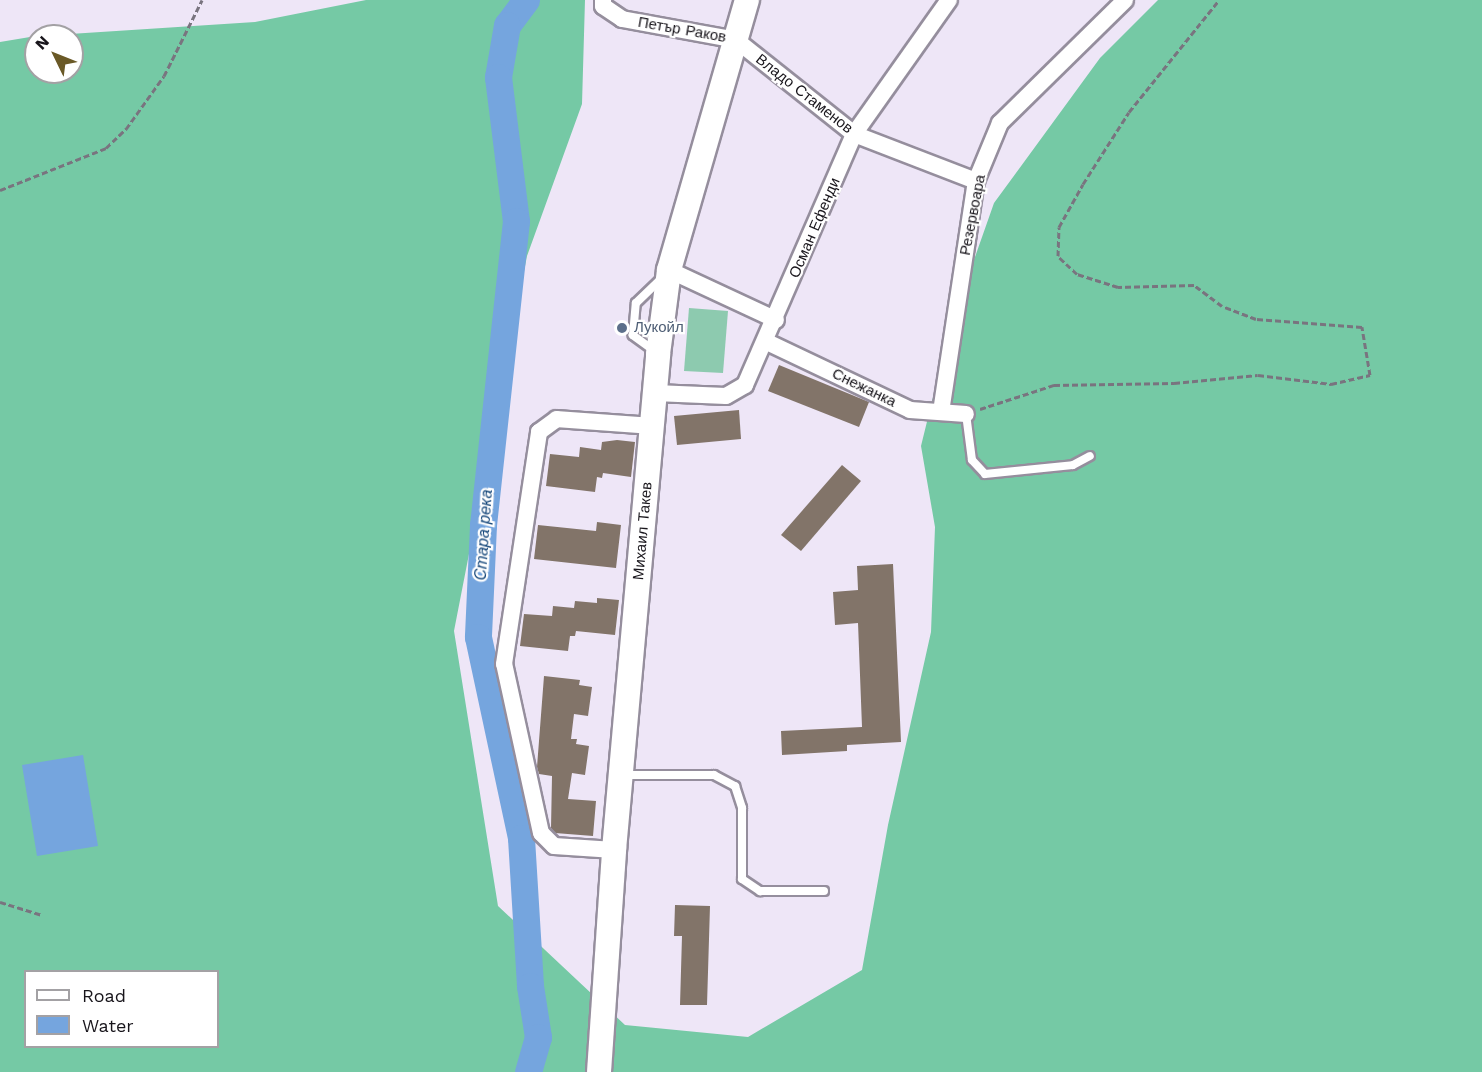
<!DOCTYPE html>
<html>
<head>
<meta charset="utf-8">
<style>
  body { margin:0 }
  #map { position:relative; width:1482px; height:1072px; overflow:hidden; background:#eee6f7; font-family:"Work Sans",sans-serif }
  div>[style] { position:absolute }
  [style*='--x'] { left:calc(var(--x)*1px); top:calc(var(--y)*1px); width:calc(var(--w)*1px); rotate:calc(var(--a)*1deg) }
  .green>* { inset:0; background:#8dcaaf }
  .forest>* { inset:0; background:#75c9a5 }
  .water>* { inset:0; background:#75a5de }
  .river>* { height:27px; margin:-13.5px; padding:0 13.5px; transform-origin:13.5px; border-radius:13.5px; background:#75a5de }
  .building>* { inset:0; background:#827469 }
  .path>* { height:3px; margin-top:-1.5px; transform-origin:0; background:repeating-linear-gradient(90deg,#79747f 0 6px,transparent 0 9px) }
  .roads { filter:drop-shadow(2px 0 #958e9d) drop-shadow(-2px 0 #958e9d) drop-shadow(0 2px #958e9d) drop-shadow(0 -2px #958e9d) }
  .lane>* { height:8px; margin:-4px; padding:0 4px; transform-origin:4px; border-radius:4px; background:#fff }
  .street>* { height:16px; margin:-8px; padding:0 8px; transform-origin:8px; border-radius:8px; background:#fff }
  .secondary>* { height:24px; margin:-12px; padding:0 12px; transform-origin:12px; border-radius:12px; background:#fff }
  .dots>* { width:16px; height:16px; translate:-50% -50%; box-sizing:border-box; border:3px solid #fff; border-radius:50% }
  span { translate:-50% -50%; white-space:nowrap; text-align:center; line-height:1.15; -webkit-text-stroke:4.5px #fff; paint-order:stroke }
  .street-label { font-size:15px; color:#18151b }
  .service-label { font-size:15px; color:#4e5e75 }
  .left { translate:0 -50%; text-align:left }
  .water-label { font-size:16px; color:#134579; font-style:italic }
  .legend { position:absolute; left:24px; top:970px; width:195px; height:78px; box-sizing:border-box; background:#fff; border:2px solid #a3a1a4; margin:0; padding:8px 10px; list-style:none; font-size:18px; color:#18151b }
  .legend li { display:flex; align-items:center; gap:12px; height:30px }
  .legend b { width:30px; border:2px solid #a3a1a4 }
  .north { position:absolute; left:24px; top:24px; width:60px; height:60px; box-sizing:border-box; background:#fff; border:2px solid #a3a1a4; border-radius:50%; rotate:313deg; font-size:16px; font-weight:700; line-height:24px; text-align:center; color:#18151b }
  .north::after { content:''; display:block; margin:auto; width:21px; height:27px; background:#6a5927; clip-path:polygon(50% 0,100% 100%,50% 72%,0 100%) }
</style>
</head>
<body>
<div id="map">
  <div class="green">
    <div style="clip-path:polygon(689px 308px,728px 311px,723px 373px,684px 371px)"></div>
  </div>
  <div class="forest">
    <div style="clip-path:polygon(evenodd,366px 0,585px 0,582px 104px,527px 256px,454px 631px,498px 906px,625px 1025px,748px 1037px,862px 970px,888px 825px,931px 632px,935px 527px,921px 446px,950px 328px,994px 203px,1100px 58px,1158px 0,1482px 0,1482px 1072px,0 1072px,0 42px,36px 36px,36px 72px,72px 72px,72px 36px,39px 36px,255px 22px,366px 0,26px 972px,218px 972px,218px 1046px,26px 1046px,26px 972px)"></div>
  </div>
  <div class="water">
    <div style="clip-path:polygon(83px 755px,98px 846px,37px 856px,22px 765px)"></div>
  </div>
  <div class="river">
    <div style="--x:526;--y:0;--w:31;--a:127"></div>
    <div style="--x:507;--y:25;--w:53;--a:99.8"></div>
    <div style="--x:498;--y:77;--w:145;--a:82.9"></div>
    <div style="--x:516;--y:221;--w:306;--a:96.2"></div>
    <div style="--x:483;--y:525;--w:112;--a:92.6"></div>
    <div style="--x:478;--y:637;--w:206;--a:77.9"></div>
    <div style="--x:521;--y:838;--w:148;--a:86.5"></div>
    <div style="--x:530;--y:986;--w:52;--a:81.1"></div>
    <div style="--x:538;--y:1037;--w:36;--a:106"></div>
  </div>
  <div class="building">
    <div style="clip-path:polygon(779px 365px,869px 402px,859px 427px,768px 391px)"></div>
    <div style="clip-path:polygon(739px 410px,741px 439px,677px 445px,674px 416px)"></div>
    <div style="clip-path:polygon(617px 440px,635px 442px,631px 477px,603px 473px,602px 478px,597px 477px,595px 492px,546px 486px,550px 454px,579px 457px,580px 447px,601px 450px,602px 442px)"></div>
    <div style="clip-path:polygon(842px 465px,861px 481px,801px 551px,781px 535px)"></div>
    <div style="clip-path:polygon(597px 522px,621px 525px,616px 568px,534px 559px,538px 525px,596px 531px)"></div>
    <div style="clip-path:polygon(893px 564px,901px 742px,847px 745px,847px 751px,782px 755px,781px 731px,862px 727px,858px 623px,835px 625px,833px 592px,858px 590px,857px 566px)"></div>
    <div style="clip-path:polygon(597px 598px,619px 600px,615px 635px,576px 631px,575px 636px,570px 636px,568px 651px,520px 646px,524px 614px,552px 616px,553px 606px,574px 608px,575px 601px,597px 603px)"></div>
    <div style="clip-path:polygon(544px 676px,580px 680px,579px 685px,592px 687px,588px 716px,574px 714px,571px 739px,577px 739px,576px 744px,589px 746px,585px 775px,572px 773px,568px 799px,596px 801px,593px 836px,555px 833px,551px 828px,552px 776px,539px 774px,537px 767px)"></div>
    <div style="clip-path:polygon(675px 905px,710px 906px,707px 1005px,680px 1005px,682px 936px,674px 936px)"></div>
  </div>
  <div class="path">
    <div style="--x:0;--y:190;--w:114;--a:-21.6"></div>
    <div style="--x:106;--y:148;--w:28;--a:-44"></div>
    <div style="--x:126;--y:129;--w:65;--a:-54.4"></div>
    <div style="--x:164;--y:76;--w:85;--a:-63.4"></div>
    <div style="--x:980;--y:409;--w:78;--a:-18"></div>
    <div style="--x:1054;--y:385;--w:120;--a:-1"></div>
    <div style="--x:1174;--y:383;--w:84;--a:-5.4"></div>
    <div style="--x:1258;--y:375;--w:74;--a:7"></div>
    <div style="--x:1331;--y:384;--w:40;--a:-13"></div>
    <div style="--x:1370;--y:375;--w:49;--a:-99.5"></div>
    <div style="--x:1362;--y:327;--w:106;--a:-175.7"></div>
    <div style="--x:1256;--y:319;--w:36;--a:-159"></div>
    <div style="--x:1222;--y:306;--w:35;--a:-143"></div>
    <div style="--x:1194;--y:285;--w:76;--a:178.5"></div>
    <div style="--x:1118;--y:287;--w:43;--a:-162.4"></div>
    <div style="--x:1077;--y:274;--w:26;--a:-137"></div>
    <div style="--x:1058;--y:256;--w:29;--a:-88"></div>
    <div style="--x:1059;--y:227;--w:49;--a:-60.8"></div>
    <div style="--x:1083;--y:184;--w:85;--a:-57.4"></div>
    <div style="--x:1129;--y:112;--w:144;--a:-51.2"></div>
    <div style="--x:0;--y:902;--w:44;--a:17.2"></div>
  </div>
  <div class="roads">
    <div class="lane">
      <div style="--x:656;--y:352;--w:29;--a:-144"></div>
      <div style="--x:633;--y:335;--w:32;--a:-85"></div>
      <div style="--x:636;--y:303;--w:37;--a:-44"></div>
      <div style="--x:966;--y:414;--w:46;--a:82.6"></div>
      <div style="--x:972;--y:460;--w:19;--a:47"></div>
      <div style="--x:985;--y:474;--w:88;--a:-5.8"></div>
      <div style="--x:1073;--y:465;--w:19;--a:-28"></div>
      <div style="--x:622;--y:775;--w:92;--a:0"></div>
      <div style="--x:714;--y:775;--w:24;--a:28"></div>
      <div style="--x:735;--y:786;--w:23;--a:72"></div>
      <div style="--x:742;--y:808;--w:71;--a:90"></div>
      <div style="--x:742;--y:879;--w:22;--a:34"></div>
      <div style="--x:760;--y:891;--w:64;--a:0"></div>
    </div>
    <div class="street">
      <div style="--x:603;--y:0;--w:6;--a:90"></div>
      <div style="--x:603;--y:6;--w:23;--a:34"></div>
      <div style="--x:622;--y:19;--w:116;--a:10.4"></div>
      <div style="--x:736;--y:40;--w:151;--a:38.5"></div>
      <div style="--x:854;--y:134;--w:131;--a:21.1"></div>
      <div style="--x:669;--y:270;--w:118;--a:25"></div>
      <div style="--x:767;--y:342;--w:158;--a:25.4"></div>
      <div style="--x:910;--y:410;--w:56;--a:4.1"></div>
      <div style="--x:655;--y:393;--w:71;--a:2.4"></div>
      <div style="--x:726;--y:396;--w:22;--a:-30"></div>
      <div style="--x:745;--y:385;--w:274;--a:-66.5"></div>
      <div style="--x:854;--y:134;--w:164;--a:-54.7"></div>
      <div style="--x:941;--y:412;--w:234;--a:-81.4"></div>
      <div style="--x:976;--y:181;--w:63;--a:-67.5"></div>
      <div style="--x:1000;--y:123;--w:175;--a:-44.5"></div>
      <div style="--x:614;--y:850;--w:60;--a:-176.2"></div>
      <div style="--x:554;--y:846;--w:18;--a:-135"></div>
      <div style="--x:541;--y:833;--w:173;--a:-102.3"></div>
      <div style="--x:504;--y:664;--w:235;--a:-81.4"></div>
      <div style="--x:539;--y:432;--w:22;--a:-36"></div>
      <div style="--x:557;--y:419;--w:95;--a:4.2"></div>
    </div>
    <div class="secondary">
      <div style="--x:599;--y:1072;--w:223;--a:-86.1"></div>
      <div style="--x:614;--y:850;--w:498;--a:-84.9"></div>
      <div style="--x:658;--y:354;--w:85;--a:-82.5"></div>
      <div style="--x:669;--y:270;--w:281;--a:-73.9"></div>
    </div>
  </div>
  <div class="dots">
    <div style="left:622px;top:328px;background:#5c6f8a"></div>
  </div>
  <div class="street-label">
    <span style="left:682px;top:30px;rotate:10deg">Петър Раков</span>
    <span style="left:804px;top:94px;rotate:38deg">Владо Стаменов</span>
    <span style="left:973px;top:215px;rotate:-79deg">Резервоара</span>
    <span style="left:815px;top:228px;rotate:-67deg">Осман Ефенди</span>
    <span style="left:864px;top:388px;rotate:26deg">Снежанка</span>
    <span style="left:643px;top:531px;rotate:-85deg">Михаил Такев</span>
  </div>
  <div class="service-label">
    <span class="left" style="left:634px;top:328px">Лукойл</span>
  </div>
  <div class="water-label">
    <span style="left:484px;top:535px;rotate:-86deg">Стара река</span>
  </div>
  <ul class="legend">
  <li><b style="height:8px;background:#fff"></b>Road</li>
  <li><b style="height:16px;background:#75a5de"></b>Water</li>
  </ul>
  <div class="north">N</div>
</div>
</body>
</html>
